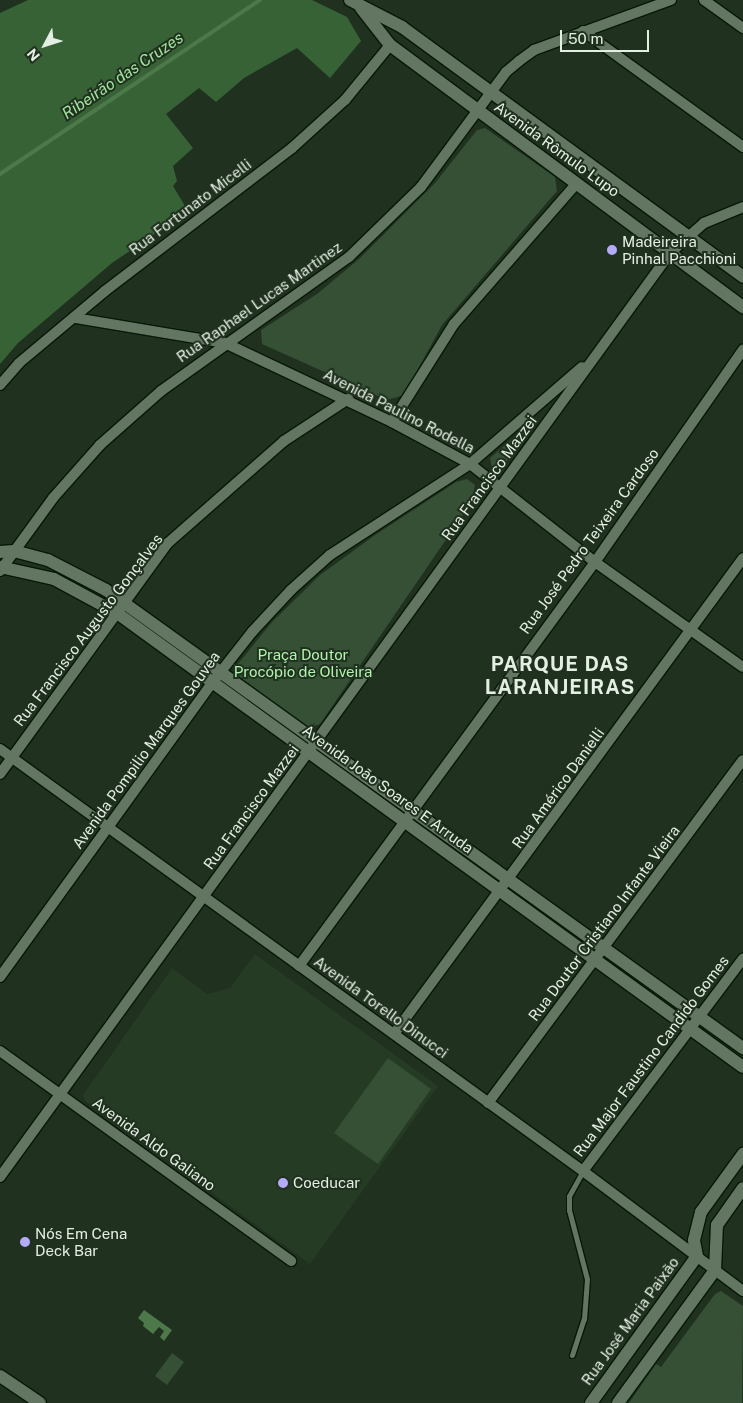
<!DOCTYPE html>
<html>
<head>
<meta charset="utf-8">
<style>
  body { margin:0 }
  #map { position:relative; width:743px; height:1403px; overflow:hidden; background:#20311f; font-family:"Public Sans",sans-serif }
  div>[style] { position:absolute }
  [style*='--x'] { left:calc(var(--x)*1px); top:calc(var(--y)*1px); width:calc(var(--w)*1px); rotate:calc(var(--a)*1deg) }
  .built>* { inset:0; background:#253b24 }
  .green>* { inset:0; background:#355034 }
  .forest>* { inset:0; background:#376236 }
  .water>* { inset:0; background:#4c784a }
  .stream>* { height:4px; margin:-2px; padding:0 2px; transform-origin:2px; border-radius:2px; background:#4c784a }
  .roads { filter:drop-shadow(1px 0 #081808) drop-shadow(-1px 0 #081808) drop-shadow(0 1px #081808) drop-shadow(0 -1px #081808) }
  .service>* { height:5px; margin:-2.5px; padding:0 2.5px; transform-origin:2.5px; border-radius:2.5px; background:#637662 }
  .minor>* { height:10px; margin:-5px; padding:0 5px; transform-origin:5px; border-radius:5px; background:#637662 }
  .tertiary>* { height:12px; margin:-6px; padding:0 6px; transform-origin:6px; border-radius:6px; background:#637662 }
  .dots>* { width:14px; height:14px; translate:-50% -50%; box-sizing:border-box; border:2px solid #20311f; border-radius:50% }
  span { translate:-50% -50%; white-space:nowrap; text-align:center; line-height:1.15; -webkit-text-stroke:4px #20311f; paint-order:stroke }
  .street-label { font-size:15px; color:#e4efe4 }
  .poi-label { font-size:15px; color:#e4efe4 }
  .left { translate:0 -50%; text-align:left }
  .park-label { font-size:15px; color:#b1f4ae }
  .water-label { font-size:16px; color:#a2e49f; font-style:italic }
  .district-label { font-size:20px; color:#e4efe4; font-weight:700; letter-spacing:1px }
  .north { position:absolute; left:20px; top:20px; width:50px; height:50px; -webkit-text-stroke:4px #20311f; paint-order:stroke; rotate:230deg; font-size:14px; font-weight:700; line-height:20px; text-align:center; color:#e4efe4 }
  .north::after { content:''; display:block; margin:auto; width:18px; height:22px; background:#e4efe4; clip-path:polygon(50% 0,100% 100%,50% 72%,0 100%) }
  .scale { position:absolute; left:560px; top:30px; width:89px; height:22px; box-sizing:border-box; border:2px solid #e4efe4; border-top:0; padding-left:6px; font-size:15px; line-height:18px; white-space:nowrap; color:#e4efe4; -webkit-text-stroke:4px #20311f; paint-order:stroke }
</style>
</head>
<body>
<div id="map">
  <div class="built">
    <div style="clip-path:polygon(255px 954px,438px 1086px,310px 1264px,85px 1101px,83px 1095px,172px 968px,207px 994px,230px 988px)"></div>
  </div>
  <div class="green">
    <div style="clip-path:polygon(485px 128px,555px 177px,557px 191px,442px 325px,404px 395px,387px 400px,262px 344px,261px 330px,317px 294px,359px 259px,435px 183px,477px 130px)"></div>
    <div style="clip-path:polygon(527px 426px,531px 430px,519px 442px,504px 466px,492px 469px,490px 458px)"></div>
    <div style="clip-path:polygon(467px 479px,475px 485px,471px 503px,320px 724px,308px 728px,240px 678px,236px 672px,237px 665px,272px 622px,320px 575px,375px 535px,456px 482px)"></div>
    <div style="clip-path:polygon(388px 1058px,431px 1089px,378px 1164px,334px 1133px)"></div>
    <div style="clip-path:polygon(721px 1291px,743px 1306px,742px 1403px,629px 1403px,656px 1364px,661px 1367px,715px 1294px)"></div>
    <div style="clip-path:polygon(172px 1353px,184px 1362px,167px 1385px,155px 1376px)"></div>
  </div>
  <div class="forest">
    <div style="clip-path:polygon(28px 0,312px 0,347px 17px,361px 41px,330px 78px,297px 48px,244px 78px,216px 102px,199px 88px,166px 114px,193px 148px,173px 166px,177px 181px,173px 186px,185px 206px,184px 214px,112px 263px,18px 343px,0 364px,0 13px)"></div>
  </div>
  <div class="water">
    <div style="clip-path:polygon(144px 1310px,172px 1330px,164px 1341px,160px 1337px,164px 1331px,159px 1327px,153px 1334px,143px 1326px,144px 1323px,138px 1318px)"></div>
  </div>
  <div class="stream">
    <div style="--x:0;--y:174;--w:313;--a:-33.8"></div>
  </div>
  <div class="roads">
    <div class="service">
      <div style="--x:572;--y:1355;--w:38;--a:-72"></div>
      <div style="--x:584;--y:1319;--w:40;--a:-85.7"></div>
      <div style="--x:587;--y:1279;--w:71;--a:-104.6"></div>
      <div style="--x:569;--y:1210;--w:14;--a:-90"></div>
      <div style="--x:569;--y:1196;--w:29;--a:-61"></div>
    </div>
    <div class="minor">
      <div style="--x:704;--y:0;--w:48;--a:35.7"></div>
      <div style="--x:583;--y:31;--w:198;--a:35.9"></div>
      <div style="--x:75;--y:318;--w:152;--a:9.5"></div>
      <div style="--x:225;--y:343;--w:185;--a:25.3"></div>
      <div style="--x:392;--y:422;--w:89;--a:28.3"></div>
      <div style="--x:470;--y:464;--w:159;--a:38.1"></div>
      <div style="--x:595;--y:562;--w:181;--a:35.4"></div>
      <div style="--x:0;--y:385;--w:29;--a:-49"></div>
      <div style="--x:19;--y:363;--w:112;--a:-39.9"></div>
      <div style="--x:105;--y:291;--w:235;--a:-37.4"></div>
      <div style="--x:292;--y:148;--w:72;--a:-42.2"></div>
      <div style="--x:345;--y:100;--w:71;--a:-50.7"></div>
      <div style="--x:392;--y:422;--w:116;--a:-57.7"></div>
      <div style="--x:454;--y:324;--w:187;--a:-48.9"></div>
      <div style="--x:0;--y:571;--w:90;--a:-54"></div>
      <div style="--x:53;--y:498;--w:71;--a:-48.4"></div>
      <div style="--x:100;--y:445;--w:81;--a:-41.5"></div>
      <div style="--x:161;--y:391;--w:231;--a:-35.5"></div>
      <div style="--x:349;--y:257;--w:100;--a:-44.2"></div>
      <div style="--x:421;--y:187;--w:143;--a:-53.5"></div>
      <div style="--x:506;--y:72;--w:17;--a:-40"></div>
      <div style="--x:519;--y:61;--w:19;--a:-36"></div>
      <div style="--x:534;--y:50;--w:146;--a:-20.1"></div>
      <div style="--x:0;--y:749;--w:720;--a:35.9"></div>
      <div style="--x:583;--y:1171;--w:200;--a:36.9"></div>
      <div style="--x:0;--y:774;--w:286;--a:-54"></div>
      <div style="--x:168;--y:543;--w:154;--a:-41.3"></div>
      <div style="--x:284;--y:441;--w:77;--a:-33.3"></div>
      <div style="--x:299;--y:966;--w:501;--a:-53.77"></div>
      <div style="--x:595;--y:562;--w:259;--a:-55.1"></div>
      <div style="--x:0;--y:977;--w:362;--a:-54.2"></div>
      <div style="--x:212;--y:683;--w:65;--a:-51.9"></div>
      <div style="--x:252;--y:632;--w:57;--a:-47.1"></div>
      <div style="--x:291;--y:590;--w:52;--a:-41.9"></div>
      <div style="--x:330;--y:555;--w:167;--a:-33"></div>
      <div style="--x:470;--y:464;--w:148;--a:-40.9"></div>
      <div style="--x:394;--y:1034;--w:590;--a:-53.75"></div>
      <div style="--x:0;--y:1051;--w:359;--a:35.8"></div>
      <div style="--x:488;--y:1103;--w:427;--a:-53.4"></div>
      <div style="--x:583;--y:1171;--w:266;--a:-53"></div>
      <div style="--x:0;--y:1177;--w:1141;--a:-54.05"></div>
      <div style="--x:670;--y:253;--w:45;--a:-41.4"></div>
      <div style="--x:704;--y:223;--w:42;--a:-22.3"></div>
    </div>
    <div class="tertiary">
      <div style="--x:350;--y:0;--w:59;--a:27.4"></div>
      <div style="--x:402;--y:27;--w:423;--a:36.2"></div>
      <div style="--x:361;--y:8;--w:47;--a:51.9"></div>
      <div style="--x:390;--y:45;--w:440;--a:36.6"></div>
      <div style="--x:0;--y:552;--w:14;--a:-4"></div>
      <div style="--x:14;--y:551;--w:35;--a:15"></div>
      <div style="--x:48;--y:560;--w:65;--a:27.3"></div>
      <div style="--x:106;--y:590;--w:785;--a:35.72"></div>
      <div style="--x:0;--y:567;--w:55;--a:12.5"></div>
      <div style="--x:54;--y:579;--w:72;--a:28.4"></div>
      <div style="--x:117;--y:613;--w:773;--a:35.95"></div>
      <div style="--x:0;--y:1376;--w:48;--a:34"></div>
      <div style="--x:591;--y:1403;--w:181;--a:-54.2"></div>
      <div style="--x:697;--y:1256;--w:16;--a:-101"></div>
      <div style="--x:694;--y:1240;--w:29;--a:-76"></div>
      <div style="--x:701;--y:1212;--w:72;--a:-54.1"></div>
      <div style="--x:618;--y:1403;--w:165;--a:-53.9"></div>
      <div style="--x:715;--y:1270;--w:45;--a:-87.5"></div>
      <div style="--x:717;--y:1225;--w:45;--a:-54.9"></div>
    </div>
  </div>
  <div class="dots">
    <div style="left:612px;top:250px;background:#b4acf9"></div>
    <div style="left:283px;top:1183px;background:#b4acf9"></div>
    <div style="left:25px;top:1242px;background:#b4acf9"></div>
  </div>
  <div class="street-label">
    <span style="left:557px;top:149px;rotate:36deg">Avenida Rômulo Lupo</span>
    <span style="left:190px;top:207px;rotate:-37deg">Rua Fortunato Micelli</span>
    <span style="left:259px;top:302px;rotate:-35deg">Rua Raphael Lucas Martinez</span>
    <span style="left:399px;top:411px;rotate:27deg">Avenida Paulino Rodella</span>
    <span style="left:489px;top:478px;rotate:-54deg">Rua Francisco Mazzei</span>
    <span style="left:589px;top:541px;rotate:-54deg">Rua José Pedro Teixeira Cardoso</span>
    <span style="left:88px;top:630px;rotate:-53deg">Rua Francisco Augusto Gonçalves</span>
    <span style="left:146px;top:750px;rotate:-54deg">Avenida Pompilio Marques Gouvea</span>
    <span style="left:558px;top:788px;rotate:-54deg">Rua Américo Danielli</span>
    <span style="left:388px;top:789px;rotate:36deg">Avenida João Soares E Arruda</span>
    <span style="left:251px;top:807px;rotate:-54deg">Rua Francisco Mazzei</span>
    <span style="left:604px;top:923px;rotate:-53deg">Rua Doutor Cristiano Infante Vieira</span>
    <span style="left:381px;top:1007px;rotate:36deg">Avenida Torello Dinucci</span>
    <span style="left:651px;top:1056px;rotate:-53deg">Rua Major Faustino Candido Gomes</span>
    <span style="left:154px;top:1144px;rotate:36deg">Avenida Aldo Galiano</span>
    <span style="left:630px;top:1321px;rotate:-54deg">Rua José Maria Paixão</span>
  </div>
  <div class="poi-label">
    <span class="left" style="left:622px;top:250px">Madeireira<br>Pinhal Pacchioni</span>
    <span class="left" style="left:293px;top:1183px">Coeducar</span>
    <span class="left" style="left:35px;top:1242px">Nós Em Cena<br>Deck Bar</span>
  </div>
  <div class="park-label">
    <span style="left:303px;top:663px">Praça Doutor<br>Procópio de Oliveira</span>
  </div>
  <div class="water-label">
    <span style="left:123px;top:76px;rotate:-34deg">Ribeirão das Cruzes</span>
  </div>
  <div class="district-label">
    <span style="left:560px;top:676px">PARQUE DAS<br>LARANJEIRAS</span>
  </div>
  <div class="north">N</div>
  <div class="scale">50 m</div>
</div>
</body>
</html>
